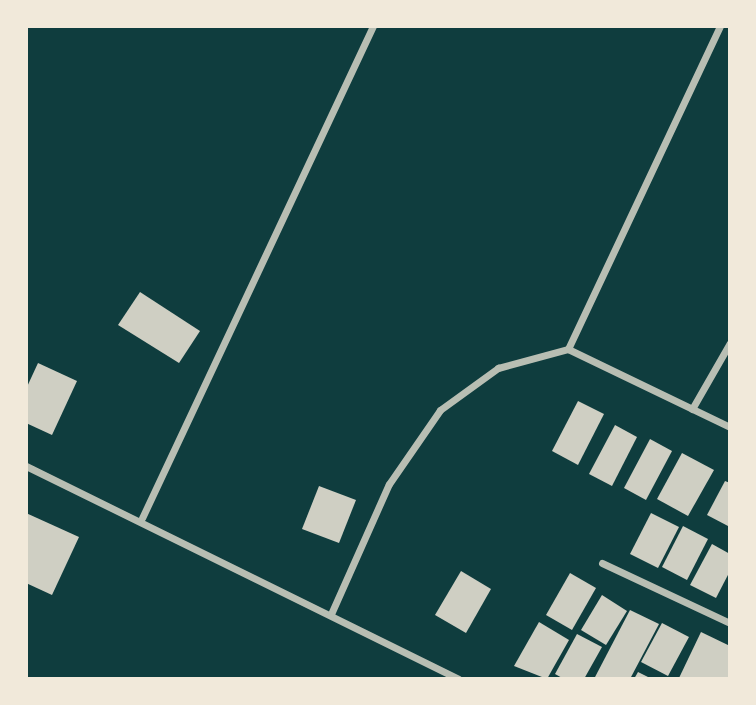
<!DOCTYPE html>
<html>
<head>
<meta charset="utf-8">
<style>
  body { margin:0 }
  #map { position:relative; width:756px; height:705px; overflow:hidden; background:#0f3d3e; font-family:"PT Sans Narrow",sans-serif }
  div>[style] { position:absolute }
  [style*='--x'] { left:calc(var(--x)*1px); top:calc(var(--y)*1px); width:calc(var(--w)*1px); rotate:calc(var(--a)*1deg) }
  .building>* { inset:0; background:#cfcfc3 }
  .minor>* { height:7px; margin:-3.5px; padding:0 3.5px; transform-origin:3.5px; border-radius:3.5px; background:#b8beb3 }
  span { translate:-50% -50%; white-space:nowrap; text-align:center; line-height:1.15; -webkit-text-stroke:5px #f1e9da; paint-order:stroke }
  .frame { position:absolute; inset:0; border:28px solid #f1e9da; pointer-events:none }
</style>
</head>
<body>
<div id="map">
  <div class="building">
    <div style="clip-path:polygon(140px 292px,200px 331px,179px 363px,118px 325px)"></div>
    <div style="clip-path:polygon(38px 363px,77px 381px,52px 435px,26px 423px,26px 389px)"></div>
    <div style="clip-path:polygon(578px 401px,604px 414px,578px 465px,552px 451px)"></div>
    <div style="clip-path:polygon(615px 425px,637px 437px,612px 486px,589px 474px)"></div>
    <div style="clip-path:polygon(650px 439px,672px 451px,646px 500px,624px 488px)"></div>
    <div style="clip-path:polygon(682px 453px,714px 470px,688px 516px,657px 499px)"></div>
    <div style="clip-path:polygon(725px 481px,730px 483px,728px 526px,707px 515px)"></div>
    <div style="clip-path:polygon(319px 486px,356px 500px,339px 543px,302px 529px)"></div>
    <div style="clip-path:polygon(26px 513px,79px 537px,52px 595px,26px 583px)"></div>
    <div style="clip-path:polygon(651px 513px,679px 527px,658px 568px,630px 554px)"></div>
    <div style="clip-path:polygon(683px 526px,708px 539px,687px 580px,662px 567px)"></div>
    <div style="clip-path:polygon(712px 544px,730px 554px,730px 571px,716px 598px,690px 585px)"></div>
    <div style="clip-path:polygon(461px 571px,491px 589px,466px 633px,435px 615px)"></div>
    <div style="clip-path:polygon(570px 573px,596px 588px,572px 630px,546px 615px)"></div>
    <div style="clip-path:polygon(602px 595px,627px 611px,606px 645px,581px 630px)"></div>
    <div style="clip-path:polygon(630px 610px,659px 624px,630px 679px,594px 679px)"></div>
    <div style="clip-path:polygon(539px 622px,569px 640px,547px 679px,514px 666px)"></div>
    <div style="clip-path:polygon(662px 623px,689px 637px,668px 676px,641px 662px)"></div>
    <div style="clip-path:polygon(701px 632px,730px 646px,730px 679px,679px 678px)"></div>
    <div style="clip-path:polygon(577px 634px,602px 647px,584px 679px,564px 679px,555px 674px)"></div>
    <div style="clip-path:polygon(638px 672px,652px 679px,634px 679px)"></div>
  </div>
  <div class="minor">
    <div style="--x:568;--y:349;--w:180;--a:25.7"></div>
    <div style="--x:692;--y:409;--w:76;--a:-60.1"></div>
    <div style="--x:26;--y:466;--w:482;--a:26.2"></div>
    <div style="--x:142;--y:518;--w:544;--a:-64.85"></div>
    <div style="--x:602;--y:563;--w:141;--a:25.1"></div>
    <div style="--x:331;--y:614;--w:142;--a:-66"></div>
    <div style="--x:389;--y:484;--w:90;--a:-55.4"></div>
    <div style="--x:440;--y:410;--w:72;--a:-35.9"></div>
    <div style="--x:498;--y:368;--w:73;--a:-15.2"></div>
    <div style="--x:568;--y:349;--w:357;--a:-64.8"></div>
  </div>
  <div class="frame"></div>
</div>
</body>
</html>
